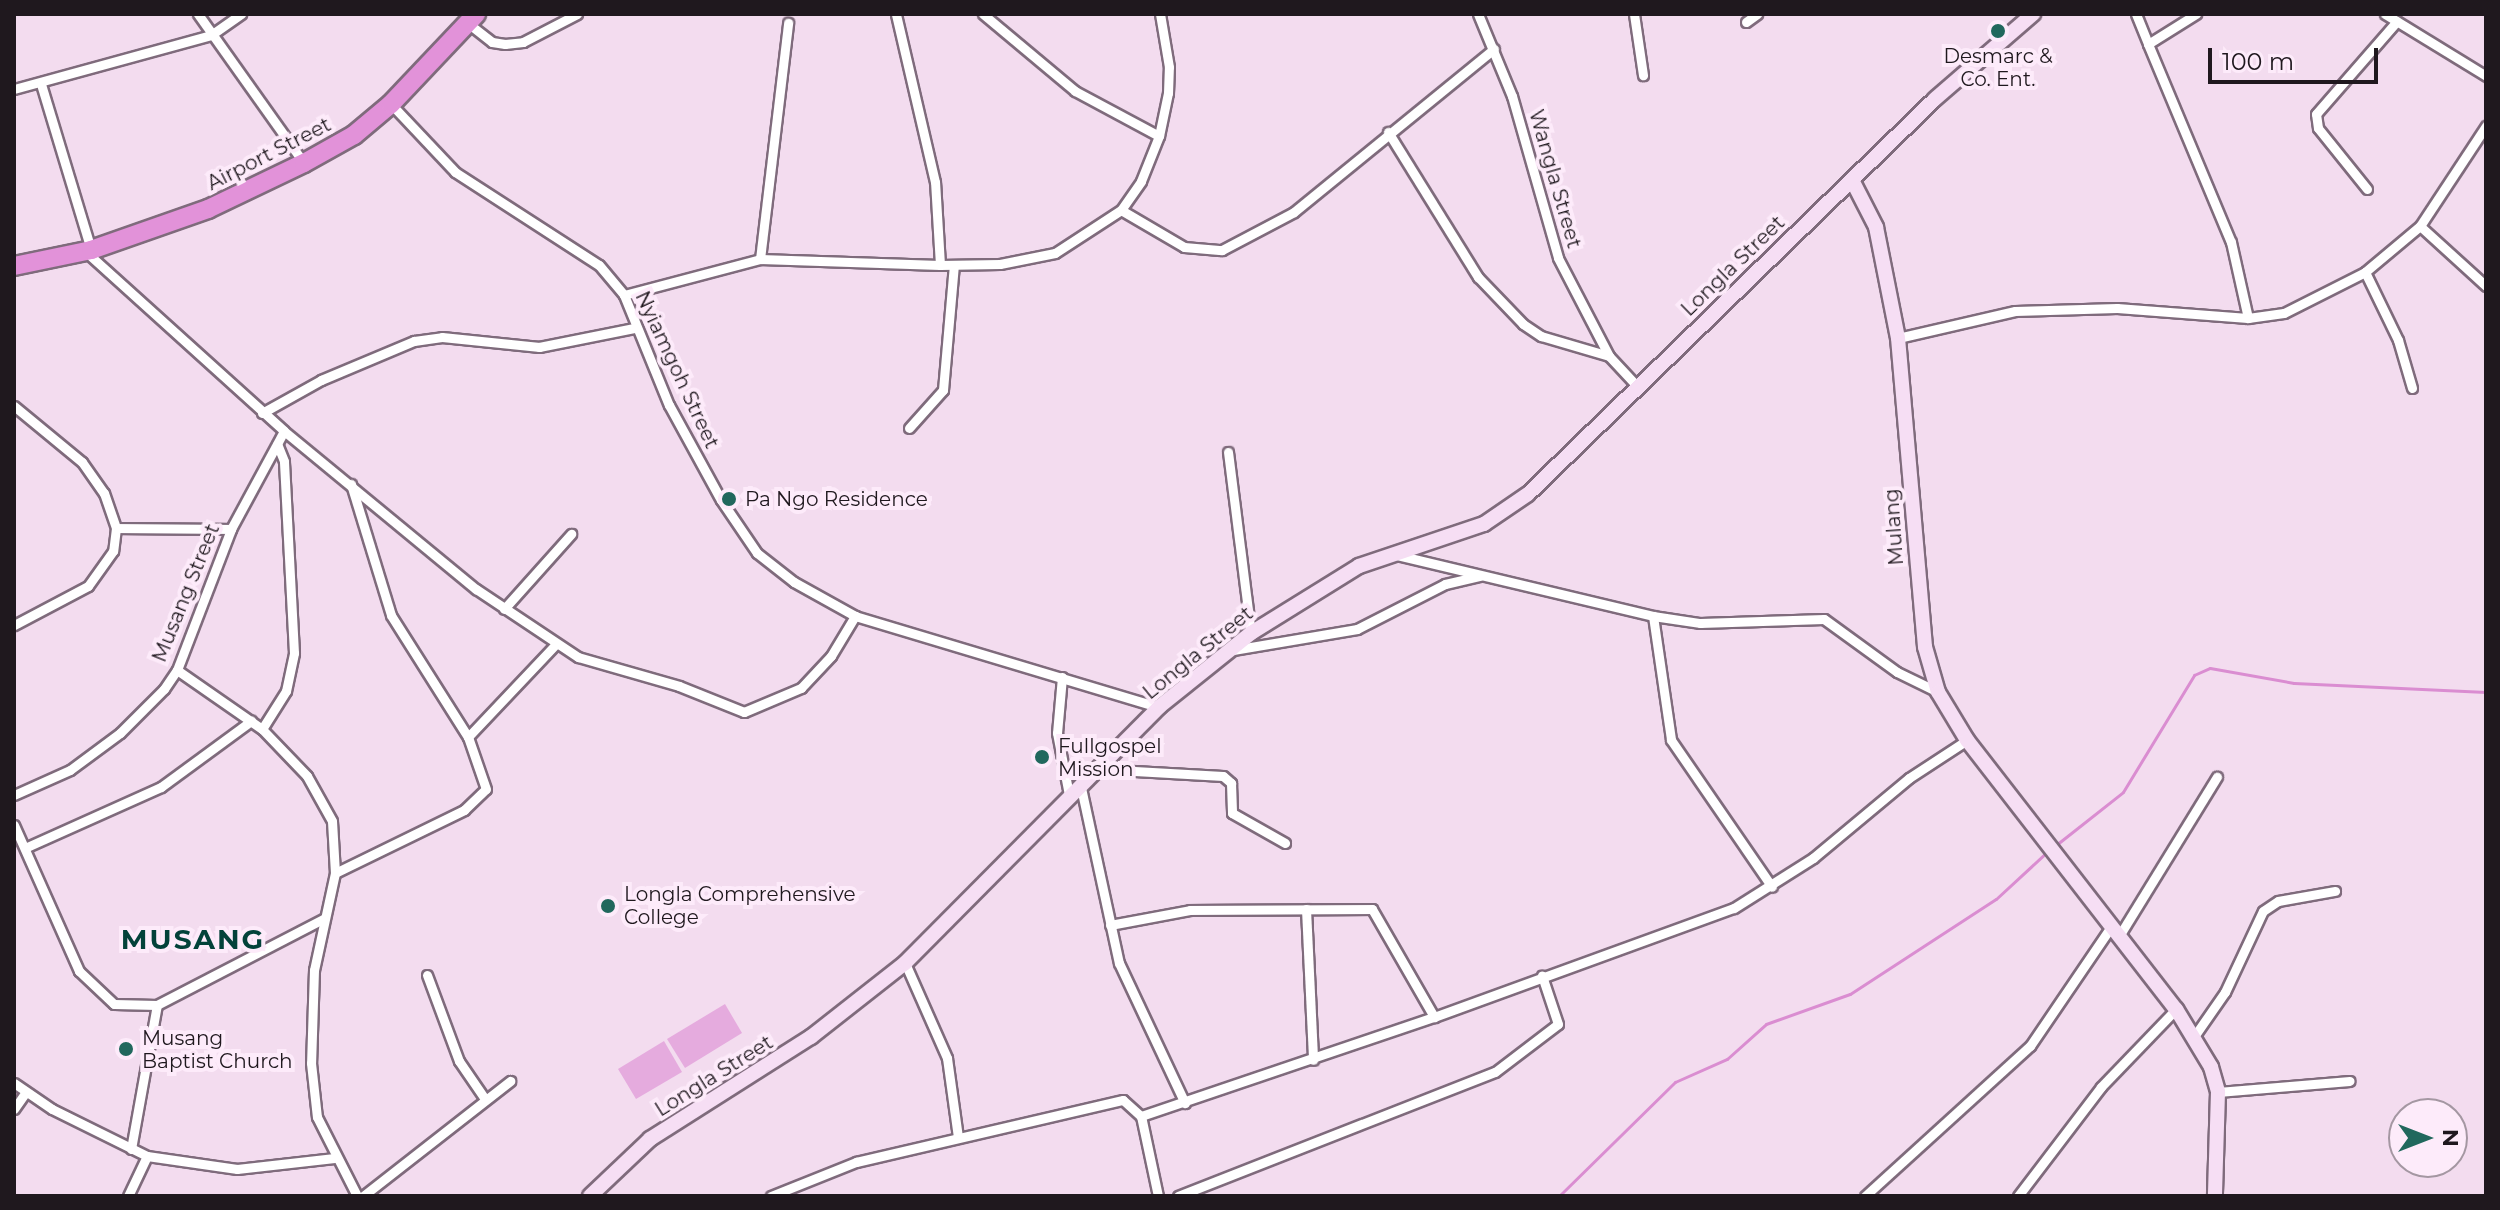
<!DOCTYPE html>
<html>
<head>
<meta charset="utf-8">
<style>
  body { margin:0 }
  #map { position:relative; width:2500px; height:1210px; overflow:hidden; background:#f3dcef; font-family:Montserrat,sans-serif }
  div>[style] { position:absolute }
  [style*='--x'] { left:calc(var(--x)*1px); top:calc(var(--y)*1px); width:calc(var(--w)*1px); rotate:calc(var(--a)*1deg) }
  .green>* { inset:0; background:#e5abde }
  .stream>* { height:3px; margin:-1.5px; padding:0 1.5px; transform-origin:1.5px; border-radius:1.5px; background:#da8dd1 }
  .roads { filter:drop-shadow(2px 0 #7f6b7c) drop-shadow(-2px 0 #7f6b7c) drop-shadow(0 2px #7f6b7c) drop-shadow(0 -2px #7f6b7c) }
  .street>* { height:9px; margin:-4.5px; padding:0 4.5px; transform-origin:4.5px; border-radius:4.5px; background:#fff }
  .secondary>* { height:14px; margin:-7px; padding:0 7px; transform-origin:7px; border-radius:7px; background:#f6def4 }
  .highway>* { height:18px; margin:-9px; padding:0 9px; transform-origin:9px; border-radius:9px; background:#e292d9 }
  .dots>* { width:22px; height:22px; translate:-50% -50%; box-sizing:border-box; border:4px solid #fdebfa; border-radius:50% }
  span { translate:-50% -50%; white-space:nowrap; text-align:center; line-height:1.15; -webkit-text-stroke:8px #fdebfa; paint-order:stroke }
  .poi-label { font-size:20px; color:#1f181e }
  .left { translate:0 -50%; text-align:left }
  .street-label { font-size:20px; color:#1f181e }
  .district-label { font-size:28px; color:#03423a; font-weight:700; letter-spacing:2px }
  .frame { position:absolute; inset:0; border:16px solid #1f181e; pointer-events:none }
  .north { position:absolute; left:2388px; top:1098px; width:80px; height:80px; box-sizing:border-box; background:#fdebfa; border:2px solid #a497a2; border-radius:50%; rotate:90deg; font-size:22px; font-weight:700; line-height:32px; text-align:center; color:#1f181e }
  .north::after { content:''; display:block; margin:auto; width:28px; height:36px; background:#21685d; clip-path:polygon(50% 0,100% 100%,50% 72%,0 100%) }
  .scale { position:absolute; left:2208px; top:48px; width:170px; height:36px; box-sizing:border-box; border:4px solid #1f181e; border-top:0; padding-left:10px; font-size:24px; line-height:28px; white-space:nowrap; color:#1f181e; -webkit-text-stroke:6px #fdebfa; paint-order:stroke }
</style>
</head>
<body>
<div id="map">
  <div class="green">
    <div style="clip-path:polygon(725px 1004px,742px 1033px,685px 1068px,667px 1039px)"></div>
    <div style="clip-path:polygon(664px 1041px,682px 1072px,636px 1099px,618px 1069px)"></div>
  </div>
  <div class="stream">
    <div style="--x:2056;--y:845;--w:85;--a:-38.3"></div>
    <div style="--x:2123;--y:792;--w:137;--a:-58.7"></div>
    <div style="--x:2194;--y:675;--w:17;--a:-24"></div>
    <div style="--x:2210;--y:668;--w:85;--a:10.1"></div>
    <div style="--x:2294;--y:683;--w:192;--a:2.7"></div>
    <div style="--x:1559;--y:1196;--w:163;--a:-44.5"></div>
    <div style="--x:1675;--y:1082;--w:57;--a:-23.9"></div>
    <div style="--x:1727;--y:1059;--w:52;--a:-41.9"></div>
    <div style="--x:1766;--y:1024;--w:89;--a:-19.7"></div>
    <div style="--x:1850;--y:994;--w:174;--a:-33.1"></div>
    <div style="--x:1996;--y:899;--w:69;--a:-42.7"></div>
  </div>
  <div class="roads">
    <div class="street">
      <div style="--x:198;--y:14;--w:183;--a:54.6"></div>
      <div style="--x:983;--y:14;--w:120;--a:39.9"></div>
      <div style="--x:1075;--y:91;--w:95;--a:28.2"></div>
      <div style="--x:1478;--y:14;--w:89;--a:67.5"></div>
      <div style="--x:1512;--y:96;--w:168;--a:74.1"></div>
      <div style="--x:1558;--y:258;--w:110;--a:62.5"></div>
      <div style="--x:1609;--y:356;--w:40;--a:47"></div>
      <div style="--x:1634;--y:14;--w:62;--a:81.6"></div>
      <div style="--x:2136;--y:14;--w:32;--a:68"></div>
      <div style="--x:2148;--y:44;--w:57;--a:-32"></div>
      <div style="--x:2385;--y:14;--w:119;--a:31.5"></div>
      <div style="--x:1746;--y:22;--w:14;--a:-36"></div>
      <div style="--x:469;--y:24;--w:29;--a:38"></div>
      <div style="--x:492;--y:42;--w:13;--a:9"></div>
      <div style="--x:505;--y:44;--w:18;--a:-6"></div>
      <div style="--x:523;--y:42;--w:61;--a:-27.4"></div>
      <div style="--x:2148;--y:44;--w:215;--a:67.3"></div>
      <div style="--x:2231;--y:242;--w:78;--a:77.4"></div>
      <div style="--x:41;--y:84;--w:173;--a:73.2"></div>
      <div style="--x:14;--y:89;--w:204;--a:-15.3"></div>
      <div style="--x:211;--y:35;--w:37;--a:-35"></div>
      <div style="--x:391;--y:104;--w:93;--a:46.7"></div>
      <div style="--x:455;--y:172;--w:171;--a:32.9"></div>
      <div style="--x:599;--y:265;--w:39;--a:50"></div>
      <div style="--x:624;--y:295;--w:119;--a:67.8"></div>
      <div style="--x:669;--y:405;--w:108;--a:61.3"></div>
      <div style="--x:721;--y:500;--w:64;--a:55.8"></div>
      <div style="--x:757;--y:553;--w:47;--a:38.1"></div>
      <div style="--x:794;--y:582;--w:70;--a:29.1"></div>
      <div style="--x:855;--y:616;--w:317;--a:16.7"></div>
      <div style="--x:1388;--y:132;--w:171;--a:58.2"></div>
      <div style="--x:1478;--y:277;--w:65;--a:46.2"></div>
      <div style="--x:1523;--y:324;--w:22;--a:34"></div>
      <div style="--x:1541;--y:336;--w:71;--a:16.4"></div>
      <div style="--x:2367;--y:189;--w:78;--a:-128.8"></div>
      <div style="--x:2318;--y:128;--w:14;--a:-98"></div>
      <div style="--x:2316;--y:114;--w:123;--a:-48.9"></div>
      <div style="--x:1121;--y:210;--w:73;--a:30.4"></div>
      <div style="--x:1184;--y:247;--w:38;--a:5"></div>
      <div style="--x:1222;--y:250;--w:81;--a:-27.8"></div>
      <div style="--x:1294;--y:212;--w:258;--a:-39.2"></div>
      <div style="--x:2420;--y:226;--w:89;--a:42.3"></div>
      <div style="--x:85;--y:251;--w:268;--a:42.1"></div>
      <div style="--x:284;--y:431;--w:249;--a:39.5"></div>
      <div style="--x:476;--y:589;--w:123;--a:33.7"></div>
      <div style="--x:578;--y:657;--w:105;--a:16"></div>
      <div style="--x:679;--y:686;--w:70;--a:21.8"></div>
      <div style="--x:744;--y:712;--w:62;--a:-22.8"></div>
      <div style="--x:801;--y:688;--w:44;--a:-46.8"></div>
      <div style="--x:831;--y:656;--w:47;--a:-59"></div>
      <div style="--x:760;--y:259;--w:238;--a:-83.2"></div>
      <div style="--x:940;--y:265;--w:60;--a:-1"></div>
      <div style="--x:1000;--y:264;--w:56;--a:-11.3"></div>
      <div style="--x:1055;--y:253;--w:79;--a:-33.1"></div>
      <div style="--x:1121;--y:210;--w:35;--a:-55"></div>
      <div style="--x:1141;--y:181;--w:48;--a:-68.2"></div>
      <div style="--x:1159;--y:136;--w:44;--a:-78.2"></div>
      <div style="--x:1168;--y:93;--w:26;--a:-88"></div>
      <div style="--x:1169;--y:67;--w:54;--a:-99.6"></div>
      <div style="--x:2365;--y:272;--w:76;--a:64.1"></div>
      <div style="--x:2398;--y:340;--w:50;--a:73.7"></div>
      <div style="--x:624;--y:295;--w:141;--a:-14.8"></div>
      <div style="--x:760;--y:259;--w:180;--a:1.9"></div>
      <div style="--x:940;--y:265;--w:83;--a:-93.4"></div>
      <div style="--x:935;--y:182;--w:172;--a:-103.1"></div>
      <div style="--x:1898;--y:338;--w:120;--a:-13"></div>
      <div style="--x:2015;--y:311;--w:102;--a:-1.7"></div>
      <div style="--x:2117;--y:308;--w:131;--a:4.4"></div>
      <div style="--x:2248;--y:318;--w:36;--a:-8"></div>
      <div style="--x:2284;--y:313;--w:91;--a:-26.8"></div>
      <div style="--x:2365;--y:272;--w:72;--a:-39.9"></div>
      <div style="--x:2420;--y:226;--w:120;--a:-56.6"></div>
      <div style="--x:14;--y:406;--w:88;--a:39.5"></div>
      <div style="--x:82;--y:462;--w:38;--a:55"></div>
      <div style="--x:104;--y:493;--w:37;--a:71"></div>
      <div style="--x:116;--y:528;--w:23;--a:97"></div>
      <div style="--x:113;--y:551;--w:43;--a:125.5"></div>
      <div style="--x:88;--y:586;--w:84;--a:152.2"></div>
      <div style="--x:262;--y:413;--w:68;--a:-29.2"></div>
      <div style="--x:321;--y:380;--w:101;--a:-22.8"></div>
      <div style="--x:414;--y:341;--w:28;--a:-8"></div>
      <div style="--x:442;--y:337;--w:98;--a:5.9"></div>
      <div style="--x:539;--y:347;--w:97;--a:-11.3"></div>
      <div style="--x:909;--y:428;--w:51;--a:-48.2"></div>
      <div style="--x:943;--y:390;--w:125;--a:-85"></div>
      <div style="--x:1228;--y:452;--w:182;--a:82.8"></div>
      <div style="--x:116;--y:528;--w:115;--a:0.5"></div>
      <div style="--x:1397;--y:555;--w:263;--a:13.4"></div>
      <div style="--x:1653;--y:616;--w:48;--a:8.5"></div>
      <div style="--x:1700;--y:623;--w:124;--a:-1.8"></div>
      <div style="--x:1824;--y:619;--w:90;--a:36"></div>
      <div style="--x:1897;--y:672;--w:46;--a:26"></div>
      <div style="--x:504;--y:609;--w:101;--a:-48.2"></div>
      <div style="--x:1653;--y:616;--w:125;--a:81.7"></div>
      <div style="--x:1671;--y:740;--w:178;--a:55.5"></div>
      <div style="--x:1233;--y:650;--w:126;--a:-9.6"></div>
      <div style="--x:1357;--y:629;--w:99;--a:-27.1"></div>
      <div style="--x:1445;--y:584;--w:36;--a:-13"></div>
      <div style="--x:177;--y:670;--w:103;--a:34.8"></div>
      <div style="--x:262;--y:729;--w:65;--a:46.2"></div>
      <div style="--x:307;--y:776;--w:51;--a:60.9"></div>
      <div style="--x:332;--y:821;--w:52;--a:86.7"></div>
      <div style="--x:335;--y:873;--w:99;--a:102.2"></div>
      <div style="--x:314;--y:970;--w:93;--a:91.8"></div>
      <div style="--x:311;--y:1063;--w:54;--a:83.7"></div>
      <div style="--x:317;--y:1117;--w:89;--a:63.1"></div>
      <div style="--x:1062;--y:677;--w:56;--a:95.1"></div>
      <div style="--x:1057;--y:733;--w:63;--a:79"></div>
      <div style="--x:262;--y:729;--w:45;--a:-57.7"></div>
      <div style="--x:286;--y:691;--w:39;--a:-78"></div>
      <div style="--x:294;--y:653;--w:192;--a:-93"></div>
      <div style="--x:284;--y:461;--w:18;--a:-112"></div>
      <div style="--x:468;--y:737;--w:127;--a:-46.6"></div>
      <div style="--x:1099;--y:769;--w:124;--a:3.2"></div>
      <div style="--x:1223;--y:776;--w:11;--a:41"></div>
      <div style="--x:1231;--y:783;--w:30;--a:88"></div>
      <div style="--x:1232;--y:813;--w:61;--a:29.5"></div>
      <div style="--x:1080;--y:783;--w:184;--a:77.8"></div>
      <div style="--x:1119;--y:963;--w:155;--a:64.8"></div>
      <div style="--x:14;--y:795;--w:61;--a:-24.1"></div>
      <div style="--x:70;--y:770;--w:62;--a:-36.5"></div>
      <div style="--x:120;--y:733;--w:62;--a:-45"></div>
      <div style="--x:164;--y:689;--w:23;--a:-56"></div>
      <div style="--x:177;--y:670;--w:151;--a:-69"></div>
      <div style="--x:231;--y:529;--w:111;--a:-61.6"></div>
      <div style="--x:14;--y:825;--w:160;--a:66"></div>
      <div style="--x:79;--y:971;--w:48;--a:43.3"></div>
      <div style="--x:114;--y:1004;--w:43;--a:1.3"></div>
      <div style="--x:157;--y:1005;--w:187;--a:-27.4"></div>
      <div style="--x:27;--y:847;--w:147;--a:-24.1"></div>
      <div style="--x:161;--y:787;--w:112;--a:-36.3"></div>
      <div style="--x:335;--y:873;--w:144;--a:-26"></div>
      <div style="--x:464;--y:810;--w:30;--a:-44"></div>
      <div style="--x:486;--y:789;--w:55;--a:-109.1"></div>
      <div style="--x:468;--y:737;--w:144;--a:-122.3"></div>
      <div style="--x:391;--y:615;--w:137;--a:-107"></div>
      <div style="--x:1306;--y:909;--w:151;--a:87.3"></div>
      <div style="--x:1110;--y:925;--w:81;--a:-10.6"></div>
      <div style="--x:1190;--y:910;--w:182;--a:-0.3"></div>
      <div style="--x:1372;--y:909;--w:125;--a:60.1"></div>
      <div style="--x:1434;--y:1017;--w:319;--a:-20"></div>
      <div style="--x:1734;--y:908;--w:93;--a:-32.3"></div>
      <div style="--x:1813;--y:858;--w:125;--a:-39.8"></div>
      <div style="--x:1909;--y:778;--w:69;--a:-33.2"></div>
      <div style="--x:2119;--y:936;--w:187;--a:-58.4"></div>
      <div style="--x:905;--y:963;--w:104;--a:66.1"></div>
      <div style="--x:947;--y:1058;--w:80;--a:82.1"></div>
      <div style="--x:427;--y:975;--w:92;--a:69.6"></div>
      <div style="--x:459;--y:1061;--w:46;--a:55.6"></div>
      <div style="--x:2193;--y:1038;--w:56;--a:-55.2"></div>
      <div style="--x:2225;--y:992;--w:89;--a:-64.9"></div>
      <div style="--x:2263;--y:911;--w:18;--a:-34"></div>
      <div style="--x:2278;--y:901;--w:58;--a:-10"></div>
      <div style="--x:14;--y:1083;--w:46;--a:34.4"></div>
      <div style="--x:52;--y:1109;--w:106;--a:26.3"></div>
      <div style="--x:147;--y:1156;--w:91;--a:8.2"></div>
      <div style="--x:237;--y:1169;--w:98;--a:-6.5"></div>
      <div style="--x:2218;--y:1092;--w:132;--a:-4.8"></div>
      <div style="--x:14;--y:1109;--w:19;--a:-55"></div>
      <div style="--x:1141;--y:1116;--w:309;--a:-18.7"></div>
      <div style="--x:131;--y:1149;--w:146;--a:-79.8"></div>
      <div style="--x:128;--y:1196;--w:44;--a:-64.6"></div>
      <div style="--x:363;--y:1196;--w:187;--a:-38"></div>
      <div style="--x:771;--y:1196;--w:92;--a:-21.8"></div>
      <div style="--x:856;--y:1162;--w:274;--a:-13.1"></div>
      <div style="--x:1123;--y:1100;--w:24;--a:42"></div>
      <div style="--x:1141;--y:1116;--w:82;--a:78"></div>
      <div style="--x:1178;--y:1196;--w:340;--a:-21.4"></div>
      <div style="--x:1495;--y:1072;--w:79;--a:-37.3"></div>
      <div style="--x:1558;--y:1024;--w:51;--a:-108.4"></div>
      <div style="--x:1865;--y:1196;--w:223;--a:-42.3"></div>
      <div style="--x:2030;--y:1046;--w:144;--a:-55.8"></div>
      <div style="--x:2018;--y:1196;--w:137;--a:-52.7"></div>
      <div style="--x:2101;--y:1087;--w:108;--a:-46.1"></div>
    </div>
    <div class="secondary">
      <div style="--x:1852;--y:180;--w:53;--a:62.9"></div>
      <div style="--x:1876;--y:227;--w:113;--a:78.8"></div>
      <div style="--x:1898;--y:338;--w:310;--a:85"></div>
      <div style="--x:1925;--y:647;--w:47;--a:73.9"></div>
      <div style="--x:1938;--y:692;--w:56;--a:58.9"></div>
      <div style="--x:1967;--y:740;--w:341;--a:52.2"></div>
      <div style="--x:2176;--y:1009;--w:68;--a:58.9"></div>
      <div style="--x:2211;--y:1067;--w:26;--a:74"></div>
      <div style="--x:2218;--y:1092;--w:104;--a:91.7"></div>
      <div style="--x:590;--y:1196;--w:83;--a:-43.5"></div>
      <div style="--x:650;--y:1139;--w:191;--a:-32.4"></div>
      <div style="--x:811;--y:1037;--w:120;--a:-38.2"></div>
      <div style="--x:905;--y:963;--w:361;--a:-45.2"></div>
      <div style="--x:1159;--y:707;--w:118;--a:-38.8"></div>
      <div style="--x:1251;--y:633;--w:127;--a:-31.8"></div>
      <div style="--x:1359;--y:566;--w:132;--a:-18.6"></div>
      <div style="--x:1484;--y:524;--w:53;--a:-34.3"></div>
      <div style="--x:1528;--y:494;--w:567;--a:-44.14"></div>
      <div style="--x:1935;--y:99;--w:130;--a:-40.9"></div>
    </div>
    <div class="highway">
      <div style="--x:14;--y:266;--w:79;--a:-11.7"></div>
      <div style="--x:91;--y:250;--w:124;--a:-19.3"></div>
      <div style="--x:208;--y:209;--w:106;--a:-25.6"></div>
      <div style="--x:304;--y:163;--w:57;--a:-29.2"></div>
      <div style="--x:354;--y:135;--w:48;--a:-40"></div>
      <div style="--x:391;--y:104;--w:124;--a:-46.6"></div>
    </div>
  </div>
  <div class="dots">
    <div style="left:1998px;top:31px;background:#21685d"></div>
    <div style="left:729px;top:499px;background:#21685d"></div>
    <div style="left:1042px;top:757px;background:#21685d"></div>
    <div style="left:608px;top:906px;background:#21685d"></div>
    <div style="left:126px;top:1049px;background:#21685d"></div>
  </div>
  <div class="poi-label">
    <span style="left:1998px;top:68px">Desmarc &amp;<br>Co. Ent.</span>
    <span class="left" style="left:745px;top:499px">Pa Ngo Residence</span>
    <span class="left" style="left:1058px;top:758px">Fullgospel<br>Mission</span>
    <span class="left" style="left:624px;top:906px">Longla Comprehensive<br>College</span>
    <span class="left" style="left:142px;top:1050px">Musang<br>Baptist Church</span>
  </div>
  <div class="street-label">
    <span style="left:269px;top:154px;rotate:-27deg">Airport Street</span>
    <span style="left:1555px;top:179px;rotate:74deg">Wangla Street</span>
    <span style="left:1733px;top:266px;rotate:-44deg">Longla Street</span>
    <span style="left:677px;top:370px;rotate:65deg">Nyiamgoh Street</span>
    <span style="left:1894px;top:527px;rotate:-94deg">Mulang</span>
    <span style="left:186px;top:593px;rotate:-68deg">Musang Street</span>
    <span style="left:1198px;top:653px;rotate:-39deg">Longla Street</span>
    <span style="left:714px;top:1076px;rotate:-32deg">Longla Street</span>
  </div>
  <div class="district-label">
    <span style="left:193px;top:939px">MUSANG</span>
  </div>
  <div class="frame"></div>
  <div class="north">N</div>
  <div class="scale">100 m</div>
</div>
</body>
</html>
